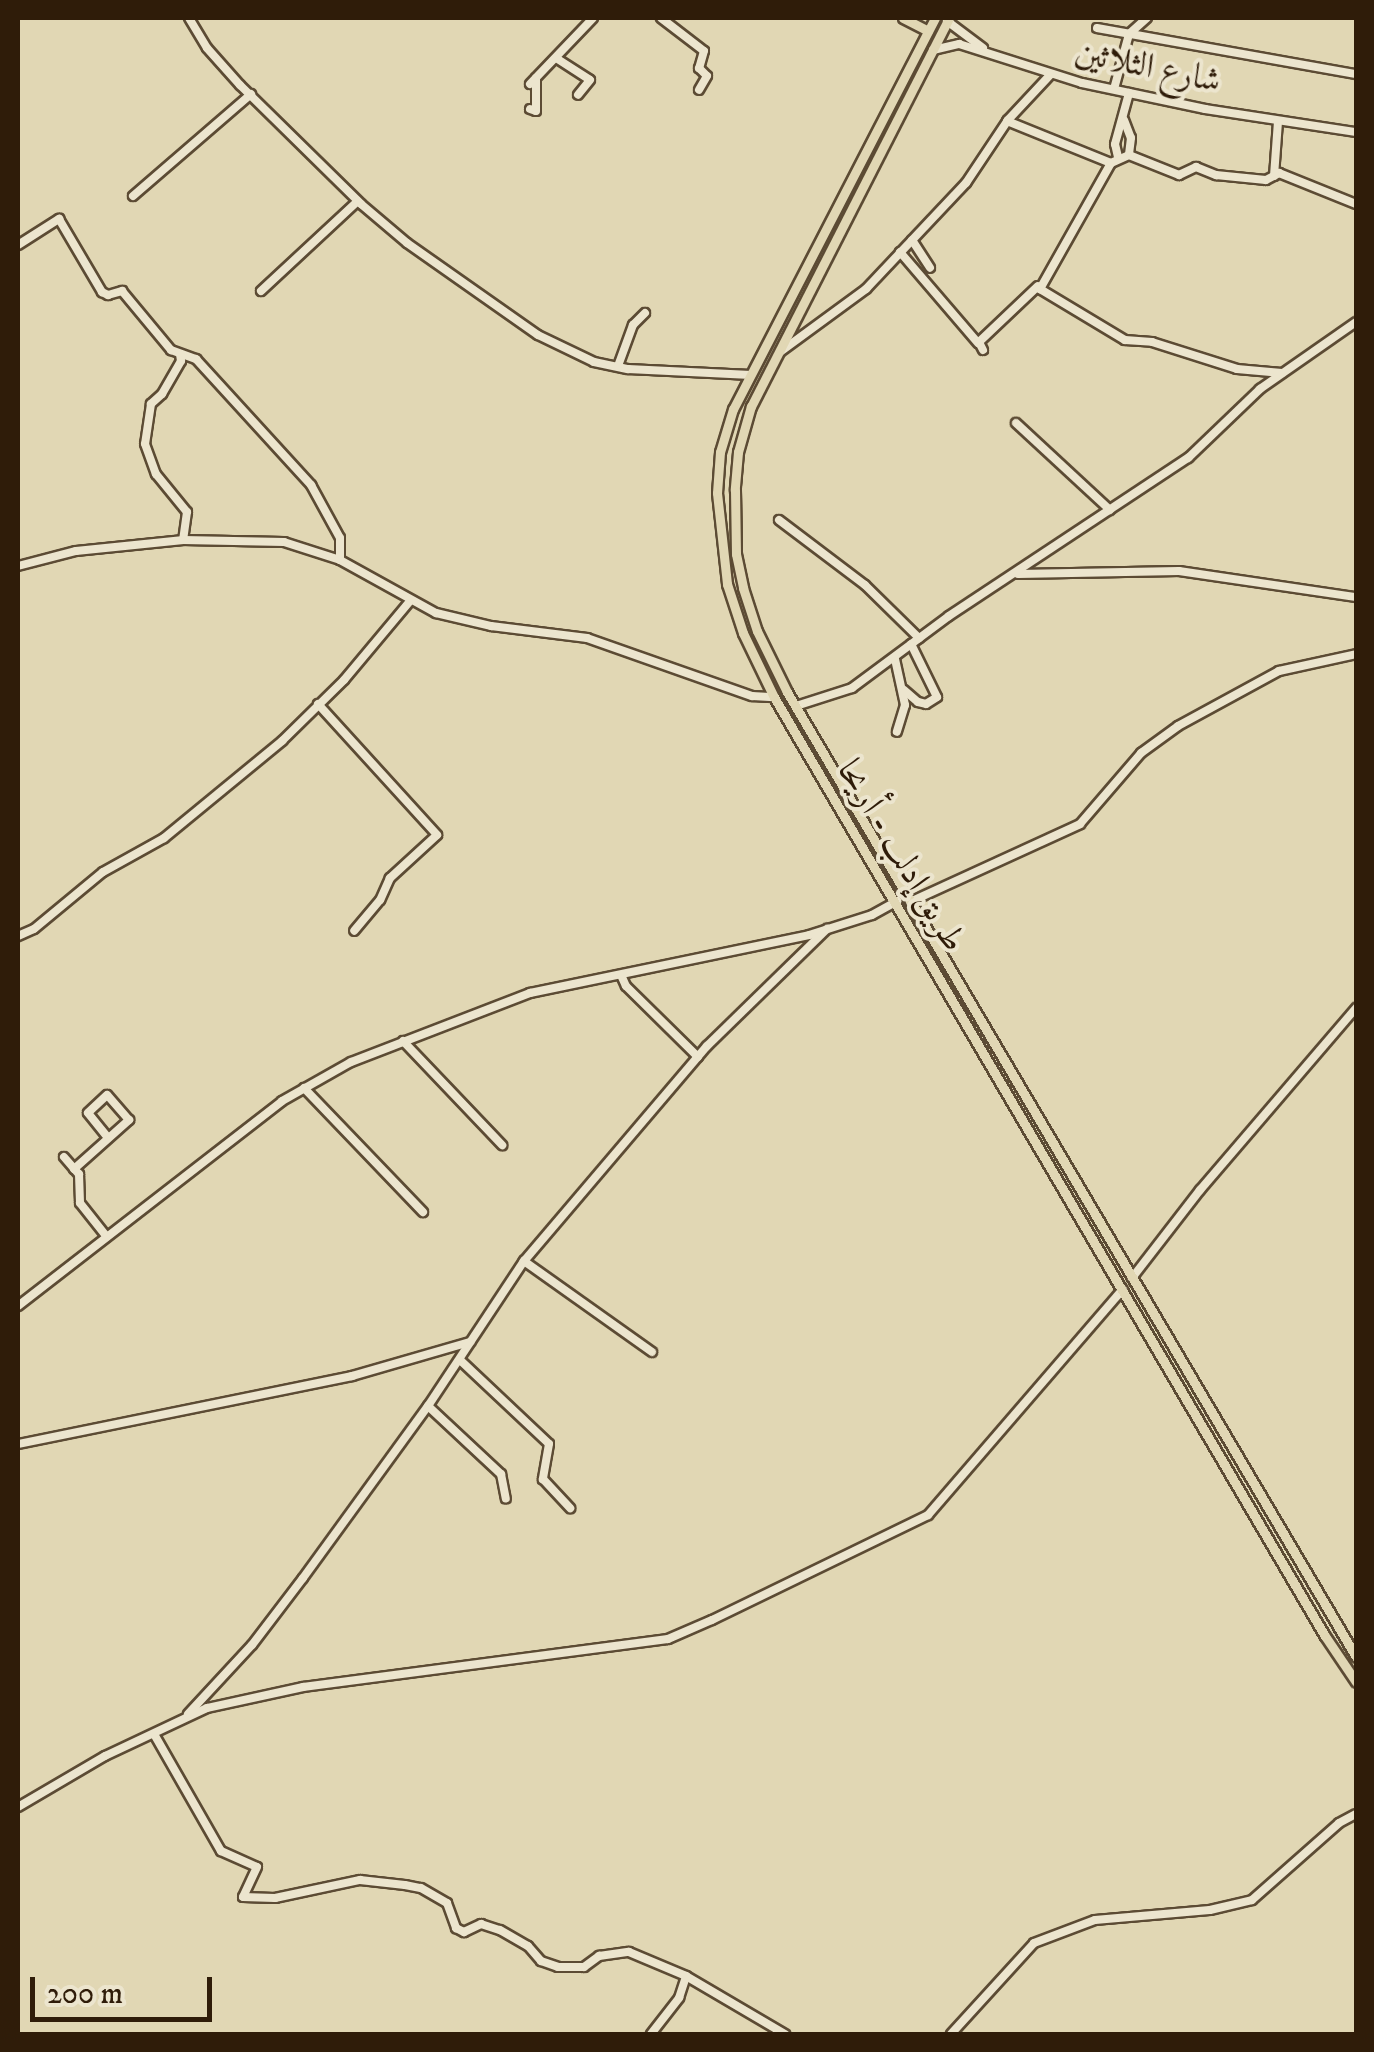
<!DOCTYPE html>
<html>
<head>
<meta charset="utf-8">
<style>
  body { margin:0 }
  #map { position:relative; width:1374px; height:2052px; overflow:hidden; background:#e1d7b4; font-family:"IM FELL DW Pica",Amiri,serif }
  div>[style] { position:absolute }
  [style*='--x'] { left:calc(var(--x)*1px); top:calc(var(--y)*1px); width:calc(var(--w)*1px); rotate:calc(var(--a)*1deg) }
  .roads { filter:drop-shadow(2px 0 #5c4b34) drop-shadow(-2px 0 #5c4b34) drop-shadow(0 2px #5c4b34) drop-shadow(0 -2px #5c4b34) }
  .minor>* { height:8px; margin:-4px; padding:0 4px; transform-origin:4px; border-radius:4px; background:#ece5ce }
  .major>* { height:9px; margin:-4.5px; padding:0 4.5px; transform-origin:4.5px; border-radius:4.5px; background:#e1d7b4 }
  span { translate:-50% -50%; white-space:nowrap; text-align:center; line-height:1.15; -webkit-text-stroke:8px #ece5ce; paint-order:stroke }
  .street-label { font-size:35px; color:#2f1c09 }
  .frame { position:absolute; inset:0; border:20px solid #2f1c09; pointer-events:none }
  .scale { position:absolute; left:30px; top:1977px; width:182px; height:45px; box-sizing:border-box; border:5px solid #2f1c09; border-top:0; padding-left:12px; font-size:30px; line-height:35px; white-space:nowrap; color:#2f1c09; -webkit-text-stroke:8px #ece5ce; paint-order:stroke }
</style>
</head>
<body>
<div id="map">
  <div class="roads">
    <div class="minor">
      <div style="--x:189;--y:18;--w:35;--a:59"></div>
      <div style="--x:207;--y:48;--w:50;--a:48.3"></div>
      <div style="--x:240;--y:85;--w:170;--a:44.5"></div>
      <div style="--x:361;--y:204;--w:60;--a:40.3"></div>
      <div style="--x:407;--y:243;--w:160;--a:35.1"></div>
      <div style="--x:538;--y:335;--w:62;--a:25.7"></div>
      <div style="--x:594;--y:362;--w:35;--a:12"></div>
      <div style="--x:628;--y:369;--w:123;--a:2.8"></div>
      <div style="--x:661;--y:18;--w:54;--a:37.5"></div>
      <div style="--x:704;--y:51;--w:18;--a:106"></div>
      <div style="--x:699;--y:68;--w:11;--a:45"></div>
      <div style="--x:707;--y:76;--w:16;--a:120"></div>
      <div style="--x:947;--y:21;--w:45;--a:36.9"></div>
      <div style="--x:1097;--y:28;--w:263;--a:10.1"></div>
      <div style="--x:933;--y:50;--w:27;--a:-13"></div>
      <div style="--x:959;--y:44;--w:129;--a:17.6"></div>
      <div style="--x:1082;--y:83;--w:126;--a:11.9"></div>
      <div style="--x:1205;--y:109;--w:153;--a:8.7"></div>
      <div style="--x:556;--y:58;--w:40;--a:32.9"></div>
      <div style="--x:590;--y:80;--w:19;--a:129"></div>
      <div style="--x:530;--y:84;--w:91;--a:-46.3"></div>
      <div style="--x:1114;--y:89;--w:57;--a:-74.7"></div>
      <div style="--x:1129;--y:34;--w:24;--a:-42"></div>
      <div style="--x:530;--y:109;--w:6;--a:18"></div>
      <div style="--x:536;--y:111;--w:33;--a:-90"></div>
      <div style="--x:1124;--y:120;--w:19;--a:69"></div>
      <div style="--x:1131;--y:138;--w:17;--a:97"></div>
      <div style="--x:1007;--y:121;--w:112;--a:22"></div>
      <div style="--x:1111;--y:163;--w:145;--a:119.4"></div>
      <div style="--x:1040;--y:289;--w:99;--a:31"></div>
      <div style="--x:1125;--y:340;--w:27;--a:4"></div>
      <div style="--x:1152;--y:342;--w:89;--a:17.6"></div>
      <div style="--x:1237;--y:369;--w:45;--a:5.1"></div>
      <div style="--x:1118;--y:157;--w:13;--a:-103"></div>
      <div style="--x:1115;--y:144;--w:53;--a:-74.6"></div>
      <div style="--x:1111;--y:163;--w:20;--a:-24"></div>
      <div style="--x:1129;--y:155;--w:54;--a:21.8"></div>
      <div style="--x:1179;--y:175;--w:19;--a:-25"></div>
      <div style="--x:1196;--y:167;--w:22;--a:22"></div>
      <div style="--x:1216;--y:175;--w:50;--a:5.7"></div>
      <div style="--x:1266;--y:180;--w:15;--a:-28"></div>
      <div style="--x:1279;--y:173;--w:83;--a:21.9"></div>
      <div style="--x:1274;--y:176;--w:55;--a:-85.8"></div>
      <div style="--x:133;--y:196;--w:156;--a:-40.8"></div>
      <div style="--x:912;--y:240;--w:33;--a:57"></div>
      <div style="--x:18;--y:245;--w:49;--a:-32.4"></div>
      <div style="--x:59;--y:219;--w:85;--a:59.5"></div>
      <div style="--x:102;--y:292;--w:7;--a:27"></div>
      <div style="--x:108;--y:295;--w:15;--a:-16"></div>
      <div style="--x:122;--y:291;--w:77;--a:50.3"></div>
      <div style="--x:171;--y:350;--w:27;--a:20"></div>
      <div style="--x:196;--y:359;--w:171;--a:47.6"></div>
      <div style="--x:311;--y:485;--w:60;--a:61.3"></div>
      <div style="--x:340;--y:538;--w:22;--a:90"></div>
      <div style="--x:900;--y:252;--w:120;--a:49.4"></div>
      <div style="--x:261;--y:291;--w:132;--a:-42.9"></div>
      <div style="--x:983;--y:350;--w:9;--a:-117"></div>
      <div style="--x:979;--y:342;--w:81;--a:-43.5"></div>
      <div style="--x:780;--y:352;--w:107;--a:-36.2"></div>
      <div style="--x:866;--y:289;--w:146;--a:-46.7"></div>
      <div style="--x:966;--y:183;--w:76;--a:-56.3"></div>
      <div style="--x:1008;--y:120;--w:62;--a:-47"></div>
      <div style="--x:180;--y:354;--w:7;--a:82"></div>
      <div style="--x:181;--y:361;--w:38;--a:120"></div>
      <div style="--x:162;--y:394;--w:15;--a:138"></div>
      <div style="--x:151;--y:404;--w:40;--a:98.5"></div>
      <div style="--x:145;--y:444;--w:32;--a:70"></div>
      <div style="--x:156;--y:474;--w:49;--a:50.8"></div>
      <div style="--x:187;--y:512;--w:28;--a:98"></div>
      <div style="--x:618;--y:366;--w:44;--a:-69.9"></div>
      <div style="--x:633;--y:325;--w:17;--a:-45"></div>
      <div style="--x:1016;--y:423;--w:128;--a:42.8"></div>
      <div style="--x:779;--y:520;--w:108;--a:37.1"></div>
      <div style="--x:865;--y:585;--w:76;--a:44.5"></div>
      <div style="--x:18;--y:566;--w:60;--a:-14.5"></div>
      <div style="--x:76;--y:551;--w:108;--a:-5.9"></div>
      <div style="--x:183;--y:540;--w:101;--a:1.1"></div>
      <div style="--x:284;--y:542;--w:59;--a:17.8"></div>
      <div style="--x:340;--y:560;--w:110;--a:28.9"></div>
      <div style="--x:436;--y:613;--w:57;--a:13.3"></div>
      <div style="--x:491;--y:626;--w:97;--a:7.1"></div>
      <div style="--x:587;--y:638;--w:175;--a:19.4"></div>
      <div style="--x:752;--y:696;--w:22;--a:3"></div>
      <div style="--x:1018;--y:574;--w:161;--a:-1.1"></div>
      <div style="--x:1179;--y:571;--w:179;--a:8.4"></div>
      <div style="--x:895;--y:659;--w:47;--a:77.7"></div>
      <div style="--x:905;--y:705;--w:28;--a:107"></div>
      <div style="--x:904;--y:690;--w:18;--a:41"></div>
      <div style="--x:918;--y:702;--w:8;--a:14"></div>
      <div style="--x:926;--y:704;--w:13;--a:-32"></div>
      <div style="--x:937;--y:697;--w:59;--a:-116.1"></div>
      <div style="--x:318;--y:704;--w:177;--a:47.7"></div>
      <div style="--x:437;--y:835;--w:64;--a:137.5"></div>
      <div style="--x:390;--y:878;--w:24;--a:114"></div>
      <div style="--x:380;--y:900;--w:40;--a:130"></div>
      <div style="--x:796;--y:706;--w:59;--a:-17.8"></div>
      <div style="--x:852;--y:688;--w:121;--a:-36.6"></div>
      <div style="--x:949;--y:616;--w:287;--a:-33.5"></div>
      <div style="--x:1188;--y:458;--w:100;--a:-43.8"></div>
      <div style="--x:1260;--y:389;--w:117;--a:-34.9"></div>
      <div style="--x:910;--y:902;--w:187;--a:-24.6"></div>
      <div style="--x:1080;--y:824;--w:94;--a:-49.3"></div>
      <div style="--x:1141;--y:753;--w:46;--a:-36.1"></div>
      <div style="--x:1178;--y:726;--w:115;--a:-28.6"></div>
      <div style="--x:1279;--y:671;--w:79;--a:-12.4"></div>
      <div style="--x:18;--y:936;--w:17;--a:-24"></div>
      <div style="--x:34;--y:929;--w:89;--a:-39.6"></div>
      <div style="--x:103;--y:872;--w:70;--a:-29.1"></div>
      <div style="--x:164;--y:838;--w:153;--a:-39.4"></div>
      <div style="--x:282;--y:741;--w:87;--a:-44.5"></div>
      <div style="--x:344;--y:680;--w:103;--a:-50.1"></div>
      <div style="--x:621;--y:975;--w:12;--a:66"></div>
      <div style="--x:626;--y:986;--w:101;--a:44.6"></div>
      <div style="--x:403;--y:1041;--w:144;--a:46.4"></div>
      <div style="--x:304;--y:1088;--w:172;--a:46.2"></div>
      <div style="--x:64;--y:1157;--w:23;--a:49"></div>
      <div style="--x:79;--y:1174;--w:29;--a:88"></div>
      <div style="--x:80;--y:1203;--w:43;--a:51.5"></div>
      <div style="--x:74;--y:1169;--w:74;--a:-41.7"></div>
      <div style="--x:129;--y:1120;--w:33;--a:-131"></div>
      <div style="--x:107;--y:1095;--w:26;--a:137"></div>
      <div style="--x:88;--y:1113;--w:32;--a:51"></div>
      <div style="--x:524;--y:1261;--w:157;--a:35.4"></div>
      <div style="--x:1132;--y:1278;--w:111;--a:-52.3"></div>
      <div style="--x:1200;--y:1190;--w:240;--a:-49.4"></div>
      <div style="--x:18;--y:1306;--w:334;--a:-37.8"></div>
      <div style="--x:282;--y:1101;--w:79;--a:-29.5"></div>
      <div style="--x:351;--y:1062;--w:192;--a:-21.1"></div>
      <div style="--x:530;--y:993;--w:285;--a:-11.7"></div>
      <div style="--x:809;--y:935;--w:66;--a:-17.6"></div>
      <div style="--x:872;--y:915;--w:29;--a:-29"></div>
      <div style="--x:460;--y:1360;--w:122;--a:43.3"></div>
      <div style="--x:549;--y:1444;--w:36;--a:100"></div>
      <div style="--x:543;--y:1479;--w:40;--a:47"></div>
      <div style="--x:428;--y:1406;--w:100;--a:43"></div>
      <div style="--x:501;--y:1474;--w:25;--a:79"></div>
      <div style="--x:18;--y:1444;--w:341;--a:-11.5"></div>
      <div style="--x:352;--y:1376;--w:123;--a:-16.1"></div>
      <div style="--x:188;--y:1714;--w:94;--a:-47.2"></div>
      <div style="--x:252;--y:1645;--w:84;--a:-52.7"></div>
      <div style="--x:303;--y:1578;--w:213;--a:-54"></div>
      <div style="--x:428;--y:1406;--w:174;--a:-56.5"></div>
      <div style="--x:524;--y:1261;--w:282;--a:-49.6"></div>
      <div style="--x:707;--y:1046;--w:168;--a:-44.3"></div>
      <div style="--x:154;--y:1734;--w:135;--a:60.2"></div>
      <div style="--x:221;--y:1851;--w:39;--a:24"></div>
      <div style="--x:257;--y:1867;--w:33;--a:115"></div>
      <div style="--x:243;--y:1897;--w:32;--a:2"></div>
      <div style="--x:275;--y:1898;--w:87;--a:-12"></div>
      <div style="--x:360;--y:1880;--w:45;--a:6.3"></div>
      <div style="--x:405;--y:1885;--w:16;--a:11"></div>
      <div style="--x:421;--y:1888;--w:30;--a:30"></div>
      <div style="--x:447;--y:1903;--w:27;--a:70"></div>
      <div style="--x:456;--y:1928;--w:9;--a:27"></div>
      <div style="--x:464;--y:1932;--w:19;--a:-25"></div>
      <div style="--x:481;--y:1924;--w:20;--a:18"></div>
      <div style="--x:500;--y:1930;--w:32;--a:30"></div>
      <div style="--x:528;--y:1946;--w:20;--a:49"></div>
      <div style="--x:541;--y:1961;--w:18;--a:19"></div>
      <div style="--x:558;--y:1967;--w:26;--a:0"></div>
      <div style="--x:584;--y:1967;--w:19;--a:-36"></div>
      <div style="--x:599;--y:1956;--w:30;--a:-8"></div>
      <div style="--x:629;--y:1952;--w:62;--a:22.8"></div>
      <div style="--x:18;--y:1807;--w:101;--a:-30.4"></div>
      <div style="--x:105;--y:1756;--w:113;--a:-25.2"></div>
      <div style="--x:207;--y:1708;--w:98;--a:-12.3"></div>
      <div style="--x:303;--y:1687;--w:368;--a:-7.5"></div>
      <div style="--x:668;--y:1639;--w:48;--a:-23.4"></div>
      <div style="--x:712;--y:1620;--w:240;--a:-25.9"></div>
      <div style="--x:928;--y:1515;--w:298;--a:-49.2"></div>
      <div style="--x:651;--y:2034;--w:46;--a:-52.1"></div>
      <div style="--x:679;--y:1998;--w:23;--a:-72"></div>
      <div style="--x:686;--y:1976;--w:115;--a:30.4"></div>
      <div style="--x:951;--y:2034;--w:123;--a:-47.6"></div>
      <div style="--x:1034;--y:1943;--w:65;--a:-20.7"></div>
      <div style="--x:1095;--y:1920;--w:115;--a:-5"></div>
      <div style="--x:1210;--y:1910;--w:43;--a:-13.4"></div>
      <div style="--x:1252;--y:1900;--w:116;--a:-41.5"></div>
      <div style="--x:1339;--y:1823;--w:19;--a:-28"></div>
    </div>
    <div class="major">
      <div style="--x:903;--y:18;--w:28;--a:27"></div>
      <div style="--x:935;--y:18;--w:440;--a:117.3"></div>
      <div style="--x:733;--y:409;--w:45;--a:106.8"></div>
      <div style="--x:720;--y:452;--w:41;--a:94.2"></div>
      <div style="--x:717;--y:493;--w:92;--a:83.7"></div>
      <div style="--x:727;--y:584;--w:52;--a:71.9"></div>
      <div style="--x:743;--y:633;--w:71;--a:64.2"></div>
      <div style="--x:774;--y:697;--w:1089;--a:59.6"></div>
      <div style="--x:1325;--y:1636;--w:55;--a:56"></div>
      <div style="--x:949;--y:18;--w:436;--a:117"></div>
      <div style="--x:751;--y:406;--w:48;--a:105.8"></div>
      <div style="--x:738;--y:452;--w:38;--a:95"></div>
      <div style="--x:735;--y:490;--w:64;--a:89.1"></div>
      <div style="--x:736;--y:554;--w:35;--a:78"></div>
      <div style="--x:743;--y:588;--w:45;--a:72"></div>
      <div style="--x:757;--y:631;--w:68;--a:63.8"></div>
      <div style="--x:787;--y:692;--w:1120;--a:59.47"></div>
    </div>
  </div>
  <div class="street-label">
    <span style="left:1148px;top:67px;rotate:12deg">شارع الثلاثين</span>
    <span style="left:901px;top:856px;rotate:59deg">طريق إدلب - أريحا</span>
  </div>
  <div class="frame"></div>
  <div class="scale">200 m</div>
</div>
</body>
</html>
